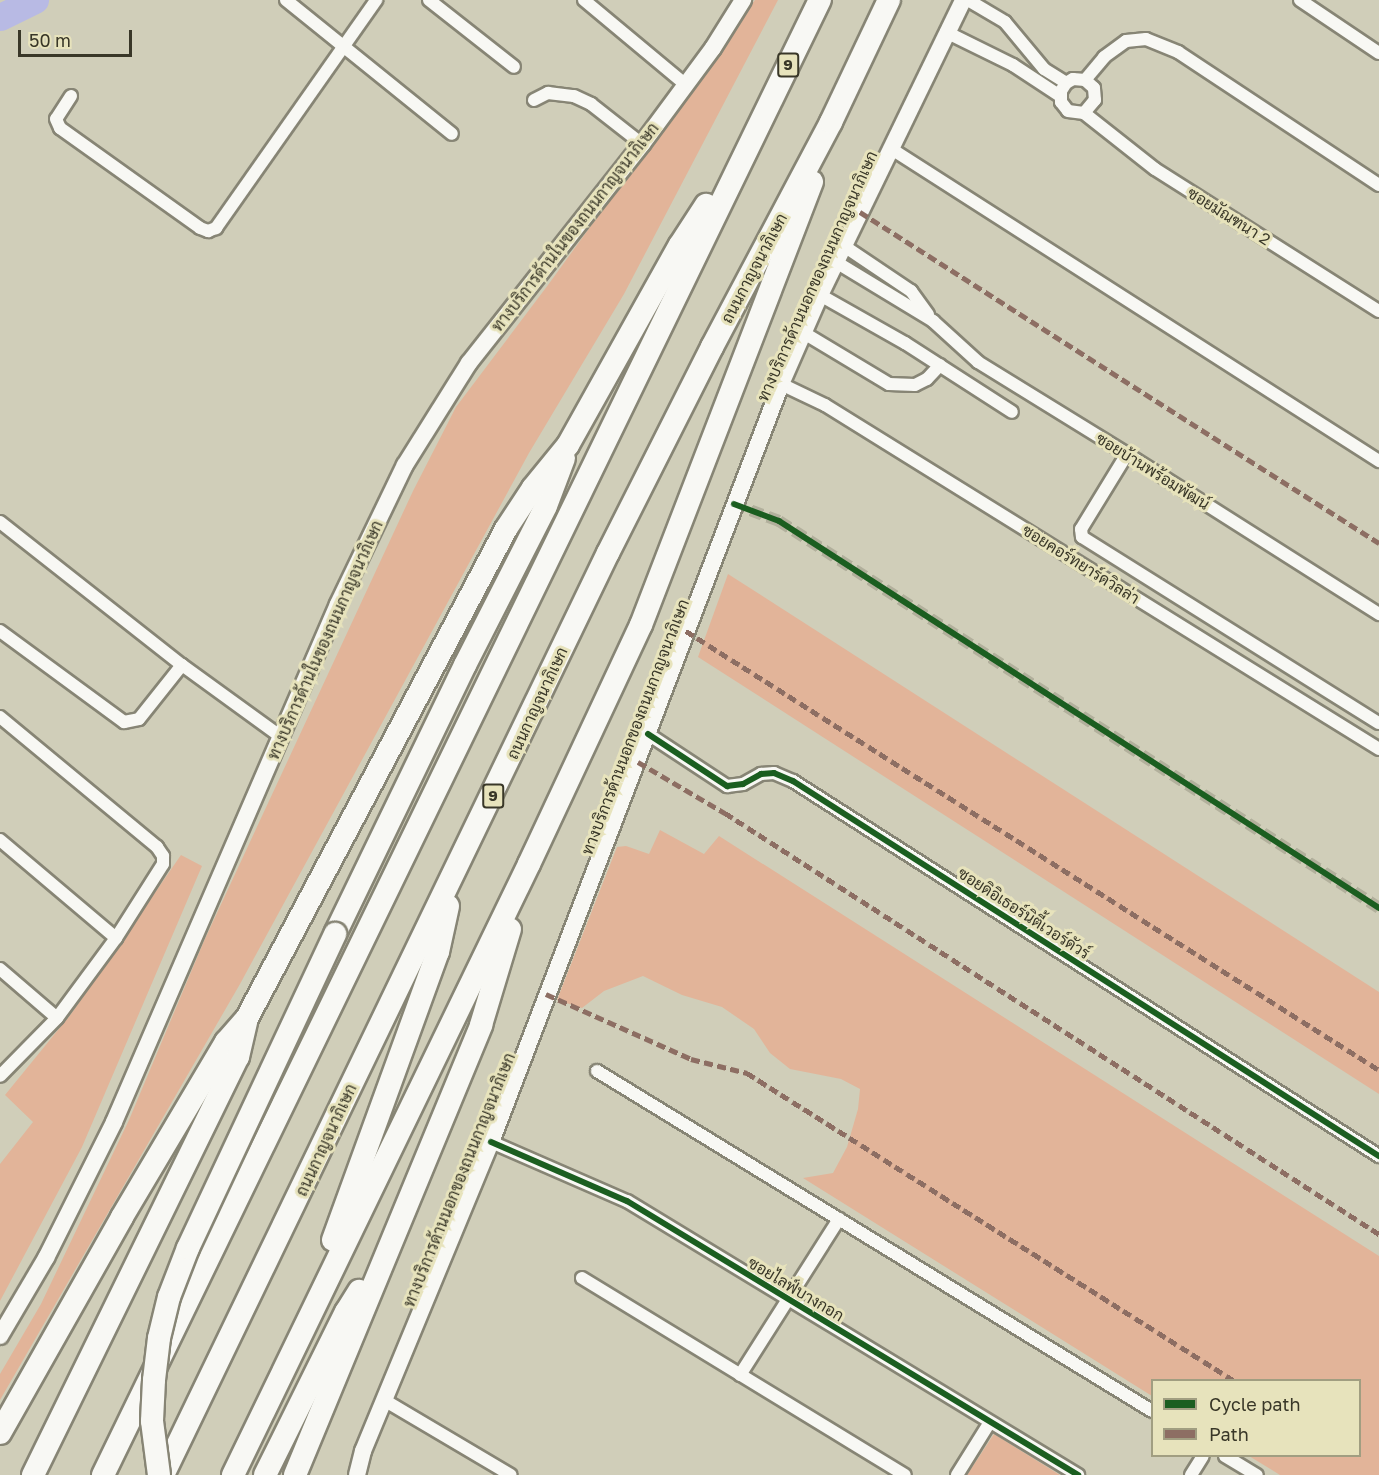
<!DOCTYPE html>
<html>
<head>
<meta charset="utf-8">
<style>
  body { margin:0 }
  #map { position:relative; width:1379px; height:1475px; overflow:hidden; background:#d0ceb9; font-family:"Golos Text",Sarabun,sans-serif }
  div>[style] { position:absolute }
  [style*='--x'] { left:calc(var(--x)*1px); top:calc(var(--y)*1px); width:calc(var(--w)*1px); rotate:calc(var(--a)*1deg) }
  .green>* { inset:0; background:#e2b499 }
  .river>* { height:27px; margin:-13.5px; padding:0 13.5px; transform-origin:13.5px; border-radius:13.5px; background:#b8bae4 }
  .street-tunnel>* { height:12px; margin-top:-6px; transform-origin:0; background:repeating-linear-gradient(90deg,#b2b09c 0 12px,transparent 0 18px) }
  .roads { filter:drop-shadow(2px 0 #878575) drop-shadow(-2px 0 #878575) drop-shadow(0 2px #878575) drop-shadow(0 -2px #878575) }
  .street>* { height:12px; margin:-6px; padding:0 6px; transform-origin:6px; border-radius:6px; background:#f8f8f4 }
  .secondary>* { height:16px; margin:-8px; padding:0 8px; transform-origin:8px; border-radius:8px; background:#f8f8f4 }
  .highway>* { height:22px; margin:-11px; padding:0 11px; transform-origin:11px; border-radius:11px; background:#f8f8f4 }
  .bridges { filter:drop-shadow(2px 0 #878575) drop-shadow(-2px 0 #878575) drop-shadow(0 2px #878575) drop-shadow(0 -2px #878575) }
  .highway-bridge>* { height:22px; margin:-11px; padding:0 11px; transform-origin:11px; border-radius:11px; background:#f8f8f4 }
  .quiet>* { height:4.5px; margin-top:-2.25px; transform-origin:0; background:repeating-linear-gradient(90deg,#8d6e63 0 9px,transparent 0 13.5px) }
  .cycleway>* { height:6px; margin:-3px; padding:0 3px; transform-origin:3px; border-radius:3px; background:#1b5e20 }
  span { translate:-50% -50%; white-space:nowrap; text-align:center; line-height:1.15; -webkit-text-stroke:6px #e7e3bc; paint-order:stroke }
  .shield-label span { padding:2px 4px; background:#e7e3bc; border:2px solid; border-radius:4px; -webkit-text-stroke-width:0 }
  .shield-label { font-size:15px; color:#393728; font-weight:700 }
  .street-label { font-size:16px; color:#393728 }
  .legend { position:absolute; left:1151px; top:1379px; width:210px; height:78px; box-sizing:border-box; background:#e7e3bc; border:2px solid #a19e81; margin:0; padding:8px 10px; list-style:none; font-size:18px; color:#393728 }
  .legend li { display:flex; align-items:center; gap:12px; height:30px }
  .legend b { width:30px; border:2px solid #a19e81 }
  .scale { position:absolute; left:18px; top:30px; width:114px; height:27px; box-sizing:border-box; border:3px solid #393728; border-top:0; padding-left:8px; font-size:18px; line-height:21px; white-space:nowrap; color:#393728; -webkit-text-stroke:4px #e7e3bc; paint-order:stroke }
</style>
</head>
<body>
<div id="map">
  <div class="green">
    <div style="clip-path:polygon(755px 0,778px 0,624px 294px,529px 453px,240px 984px,0 1400px,0 1374px,41px 1304px,129px 1120px,204px 941px,413px 491px,456px 407px,548px 285px)"></div>
    <div style="clip-path:polygon(728px 574px,1379px 992px,1379px 1094px,698px 657px)"></div>
    <div style="clip-path:polygon(660px 830px,704px 854px,719px 836px,1379px 1256px,1379px 1475px,1280px 1475px,1249px 1456px,1360px 1456px,1360px 1380px,1152px 1380px,1152px 1396px,803px 1178px,833px 1173px,847px 1147px,858px 1109px,860px 1089px,841px 1079px,790px 1069px,770px 1053px,754px 1029px,722px 1007px,682px 995px,643px 976px,604px 991px,582px 1008px,557px 1000px,617px 847px,626px 846px,649px 854px)"></div>
    <div style="clip-path:polygon(181px 855px,202px 866px,82px 1147px,0 1301px,0 1164px,33px 1122px,5px 1095px,71px 1014px)"></div>
    <div style="clip-path:polygon(994px 1434px,1060px 1475px,967px 1475px)"></div>
  </div>
  <div class="river">
    <div style="--x:0;--y:17;--w:39;--a:-26"></div>
  </div>
  <div class="street-tunnel">
    <div style="--x:734;--y:504;--w:48;--a:20.7"></div>
    <div style="--x:779;--y:521;--w:714;--a:32.82"></div>
  </div>
  <div class="roads">
    <div class="street">
      <div style="--x:286;--y:0;--w:213;--a:38.9"></div>
      <div style="--x:429;--y:0;--w:108;--a:38.2"></div>
      <div style="--x:584;--y:0;--w:133;--a:39.8"></div>
      <div style="--x:968;--y:0;--w:43;--a:30.7"></div>
      <div style="--x:1005;--y:22;--w:61;--a:50.3"></div>
      <div style="--x:1044;--y:69;--w:26;--a:32"></div>
      <div style="--x:1300;--y:0;--w:95;--a:33.9"></div>
      <div style="--x:946;--y:32;--w:75;--a:26.2"></div>
      <div style="--x:1013;--y:65;--w:56;--a:33.4"></div>
      <div style="--x:1085;--y:80;--w:30;--a:-50"></div>
      <div style="--x:1104;--y:57;--w:27;--a:-36"></div>
      <div style="--x:1126;--y:41;--w:20;--a:-6"></div>
      <div style="--x:1146;--y:39;--w:35;--a:22"></div>
      <div style="--x:1178;--y:52;--w:241;--a:33.5"></div>
      <div style="--x:71;--y:96;--w:27;--a:123"></div>
      <div style="--x:56;--y:119;--w:10;--a:66"></div>
      <div style="--x:60;--y:128;--w:172;--a:35.5"></div>
      <div style="--x:200;--y:228;--w:9;--a:21"></div>
      <div style="--x:208;--y:231;--w:9;--a:-21"></div>
      <div style="--x:216;--y:228;--w:279;--a:-54.9"></div>
      <div style="--x:534;--y:100;--w:16;--a:-27"></div>
      <div style="--x:548;--y:93;--w:26;--a:7"></div>
      <div style="--x:574;--y:96;--w:19;--a:25"></div>
      <div style="--x:591;--y:104;--w:65;--a:38.1"></div>
      <div style="--x:1084;--y:113;--w:17;--a:-50"></div>
      <div style="--x:1095;--y:100;--w:12;--a:-95"></div>
      <div style="--x:1094;--y:88;--w:12;--a:-138"></div>
      <div style="--x:1085;--y:80;--w:12;--a:-175"></div>
      <div style="--x:1073;--y:79;--w:8;--a:150"></div>
      <div style="--x:1066;--y:83;--w:9;--a:122"></div>
      <div style="--x:1061;--y:91;--w:11;--a:90"></div>
      <div style="--x:1061;--y:102;--w:11;--a:52"></div>
      <div style="--x:1068;--y:111;--w:16;--a:7"></div>
      <div style="--x:1084;--y:113;--w:90;--a:38.3"></div>
      <div style="--x:1155;--y:169;--w:265;--a:32.4"></div>
      <div style="--x:890;--y:148;--w:581;--a:32.62"></div>
      <div style="--x:844;--y:246;--w:81;--a:33.9"></div>
      <div style="--x:911;--y:291;--w:29;--a:54"></div>
      <div style="--x:836;--y:262;--w:114;--a:31.3"></div>
      <div style="--x:933;--y:321;--w:61;--a:42.3"></div>
      <div style="--x:978;--y:362;--w:175;--a:31.7"></div>
      <div style="--x:1127;--y:454;--w:299;--a:32.4"></div>
      <div style="--x:820;--y:295;--w:98;--a:29.5"></div>
      <div style="--x:905;--y:343;--w:127;--a:32.8"></div>
      <div style="--x:804;--y:333;--w:99;--a:31"></div>
      <div style="--x:889;--y:384;--w:26;--a:2"></div>
      <div style="--x:915;--y:385;--w:13;--a:-27"></div>
      <div style="--x:927;--y:379;--w:19;--a:-47"></div>
      <div style="--x:781;--y:384;--w:49;--a:25.5"></div>
      <div style="--x:825;--y:405;--w:652;--a:31.84"></div>
      <div style="--x:1127;--y:454;--w:88;--a:121.5"></div>
      <div style="--x:1081;--y:529;--w:8;--a:83"></div>
      <div style="--x:1082;--y:537;--w:350;--a:32.1"></div>
      <div style="--x:0;--y:522;--w:231;--a:38.2"></div>
      <div style="--x:182;--y:665;--w:122;--a:36"></div>
      <div style="--x:0;--y:631;--w:154;--a:36.3"></div>
      <div style="--x:124;--y:722;--w:15;--a:-11"></div>
      <div style="--x:139;--y:719;--w:69;--a:-51.5"></div>
      <div style="--x:0;--y:717;--w:204;--a:39.6"></div>
      <div style="--x:157;--y:847;--w:11;--a:56"></div>
      <div style="--x:163;--y:856;--w:8;--a:90"></div>
      <div style="--x:163;--y:864;--w:88;--a:122.4"></div>
      <div style="--x:116;--y:938;--w:99;--a:126.4"></div>
      <div style="--x:57;--y:1018;--w:81;--a:134.5"></div>
      <div style="--x:648;--y:734;--w:95;--a:33.4"></div>
      <div style="--x:727;--y:786;--w:16;--a:-7"></div>
      <div style="--x:743;--y:784;--w:21;--a:-29"></div>
      <div style="--x:761;--y:774;--w:13;--a:-4"></div>
      <div style="--x:774;--y:773;--w:21;--a:23"></div>
      <div style="--x:793;--y:781;--w:696;--a:32.62"></div>
      <div style="--x:0;--y:840;--w:152;--a:40.2"></div>
      <div style="--x:0;--y:969;--w:75;--a:40.7"></div>
      <div style="--x:597;--y:1071;--w:651;--a:31.49"></div>
      <div style="--x:491;--y:1142;--w:148;--a:23.5"></div>
      <div style="--x:627;--y:1201;--w:528;--a:31.28"></div>
      <div style="--x:582;--y:1278;--w:378;--a:31.4"></div>
      <div style="--x:740;--y:1375;--w:185;--a:-57.6"></div>
      <div style="--x:384;--y:1400;--w:147;--a:30.6"></div>
      <div style="--x:1225;--y:1456;--w:37;--a:31"></div>
      <div style="--x:957;--y:1475;--w:62;--a:-58.1"></div>
      <div style="--x:1191;--y:1475;--w:22;--a:-58"></div>
    </div>
    <div class="secondary">
      <div style="--x:0;--y:1336;--w:91;--a:-59.5"></div>
      <div style="--x:46;--y:1258;--w:152;--a:-63.4"></div>
      <div style="--x:114;--y:1122;--w:564;--a:-66.61"></div>
      <div style="--x:338;--y:604;--w:154;--a:-64.3"></div>
      <div style="--x:405;--y:465;--w:120;--a:-57.9"></div>
      <div style="--x:469;--y:363;--w:279;--a:-51.7"></div>
      <div style="--x:642;--y:144;--w:119;--a:-53.5"></div>
      <div style="--x:713;--y:48;--w:57;--a:-58"></div>
      <div style="--x:357;--y:1475;--w:25;--a:-76"></div>
      <div style="--x:363;--y:1451;--w:334;--a:-67.5"></div>
      <div style="--x:491;--y:1142;--w:812;--a:-69.06"></div>
      <div style="--x:781;--y:384;--w:97;--a:-66.3"></div>
      <div style="--x:820;--y:295;--w:328;--a:-64.1"></div>
    </div>
    <div class="highway">
      <div style="--x:335;--y:934;--w:299;--a:-64.2"></div>
      <div style="--x:465;--y:665;--w:178;--a:-63"></div>
      <div style="--x:546;--y:506;--w:51;--a:-69.4"></div>
      <div style="--x:333;--y:1240;--w:307;--a:-70"></div>
      <div style="--x:438;--y:952;--w:47;--a:-77.7"></div>
      <div style="--x:0;--y:1433;--w:248;--a:-60.5"></div>
      <div style="--x:122;--y:1217;--w:204;--a:-59.3"></div>
      <div style="--x:226;--y:1042;--w:32;--a:-49"></div>
      <div style="--x:247;--y:1018;--w:553;--a:-62.09"></div>
      <div style="--x:506;--y:529;--w:49;--a:-56.6"></div>
      <div style="--x:533;--y:488;--w:55;--a:-50.9"></div>
      <div style="--x:568;--y:445;--w:229;--a:-60.8"></div>
      <div style="--x:680;--y:245;--w:48;--a:-57"></div>
      <div style="--x:33;--y:1475;--w:466;--a:-63.9"></div>
      <div style="--x:238;--y:1057;--w:37;--a:-77"></div>
      <div style="--x:103;--y:1475;--w:1640;--a:-64.08"></div>
      <div style="--x:163;--y:1475;--w:1024;--a:-64.24"></div>
      <div style="--x:608;--y:553;--w:231;--a:-63.2"></div>
      <div style="--x:712;--y:347;--w:255;--a:-62.1"></div>
      <div style="--x:831;--y:122;--w:135;--a:-64.6"></div>
      <div style="--x:233;--y:1475;--w:679;--a:-64.15"></div>
      <div style="--x:529;--y:864;--w:264;--a:-64.9"></div>
      <div style="--x:641;--y:625;--w:475;--a:-68.9"></div>
      <div style="--x:265;--y:1475;--w:182;--a:-63.6"></div>
      <div style="--x:346;--y:1312;--w:25;--a:-58"></div>
      <div style="--x:295;--y:1475;--w:487;--a:-67.5"></div>
      <div style="--x:481;--y:1025;--w:100;--a:-73.2"></div>
    </div>
  </div>
  <div class="bridges">
    <div class="highway-bridge">
      <div style="--x:159;--y:1475;--w:54;--a:-97.4"></div>
      <div style="--x:152;--y:1421;--w:41;--a:-87.2"></div>
      <div style="--x:154;--y:1380;--w:42;--a:-83.2"></div>
      <div style="--x:159;--y:1338;--w:42;--a:-76.3"></div>
      <div style="--x:169;--y:1297;--w:53;--a:-68.8"></div>
      <div style="--x:188;--y:1248;--w:347;--a:-64.9"></div>
    </div>
  </div>
  <div class="quiet">
    <div style="--x:860;--y:212;--w:616;--a:32.53"></div>
    <div style="--x:686;--y:631;--w:820;--a:32.35"></div>
    <div style="--x:638;--y:762;--w:101;--a:30.4"></div>
    <div style="--x:725;--y:813;--w:778;--a:32.77"></div>
    <div style="--x:546;--y:994;--w:159;--a:24.1"></div>
    <div style="--x:691;--y:1059;--w:58;--a:14"></div>
    <div style="--x:747;--y:1073;--w:575;--a:32.28"></div>
  </div>
  <div class="cycleway">
    <div style="--x:734;--y:504;--w:48;--a:20.7"></div>
    <div style="--x:779;--y:521;--w:714;--a:32.82"></div>
    <div style="--x:648;--y:734;--w:95;--a:33.4"></div>
    <div style="--x:727;--y:786;--w:16;--a:-7"></div>
    <div style="--x:743;--y:784;--w:21;--a:-29"></div>
    <div style="--x:761;--y:774;--w:13;--a:-4"></div>
    <div style="--x:774;--y:773;--w:21;--a:23"></div>
    <div style="--x:793;--y:781;--w:696;--a:32.62"></div>
    <div style="--x:491;--y:1142;--w:148;--a:23.5"></div>
    <div style="--x:627;--y:1201;--w:528;--a:31.28"></div>
  </div>
  <div class="shield-label">
    <span style="left:788px;top:65px">9</span>
    <span style="left:493px;top:796px">9</span>
  </div>
  <div class="street-label">
    <span style="left:1229px;top:216px;rotate:32deg">ซอยมัณฑนา 2</span>
    <span style="left:575px;top:227px;rotate:-52deg">ทางบริการด้านในของถนนกาญจนาภิเษก</span>
    <span style="left:754px;top:268px;rotate:-62deg">ถนนกาญจนาภิเษก</span>
    <span style="left:817px;top:276px;rotate:-66deg">ทางบริการด้านนอกของถนนกาญจนาภิเษก</span>
    <span style="left:1153px;top:471px;rotate:32deg">ซอยบ้านพร้อมพัฒน์</span>
    <span style="left:1081px;top:564px;rotate:32deg">ซอยคอร์ทยาร์ดวิลล่า</span>
    <span style="left:325px;top:640px;rotate:-66deg">ทางบริการด้านในของถนนกาญจนาภิเษก</span>
    <span style="left:537px;top:703px;rotate:-65deg">ถนนกาญจนาภิเษก</span>
    <span style="left:635px;top:727px;rotate:-69deg">ทางบริการด้านนอกของถนนกาญจนาภิเษก</span>
    <span style="left:1024px;top:913px;rotate:33deg">ซอยดิอิเธอร์นิตี้เวอร์ดัวร์</span>
    <span style="left:326px;top:1140px;rotate:-65deg">ถนนกาญจนาภิเษก</span>
    <span style="left:459px;top:1180px;rotate:-68deg">ทางบริการด้านนอกของถนนกาญจนาภิเษก</span>
    <span style="left:796px;top:1289px;rotate:31deg">ซอยไลฟ์บางกอก</span>
  </div>
  <ul class="legend">
  <li><b style="height:8px;background:#1b5e20"></b>Cycle path</li>
  <li><b style="height:8px;background:#8d6e63"></b>Path</li>
  </ul>
  <div class="scale">50 m</div>
</div>
</body>
</html>
